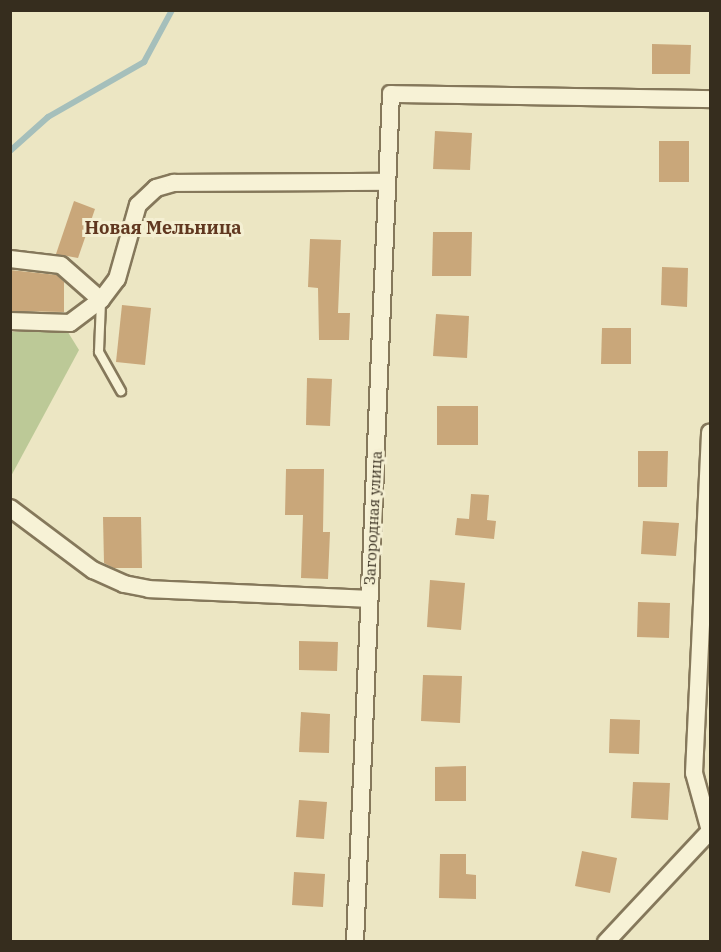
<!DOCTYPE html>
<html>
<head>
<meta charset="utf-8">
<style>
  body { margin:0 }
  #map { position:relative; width:721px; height:952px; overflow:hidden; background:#ece6c3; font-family:"IBM Plex Serif",serif }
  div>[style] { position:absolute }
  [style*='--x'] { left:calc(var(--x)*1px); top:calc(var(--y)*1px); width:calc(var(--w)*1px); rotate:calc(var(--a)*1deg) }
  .green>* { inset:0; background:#bcc997 }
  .stream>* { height:6px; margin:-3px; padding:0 3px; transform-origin:3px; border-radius:3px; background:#a5bfbb }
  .building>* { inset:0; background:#c9a77a }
  .roads { filter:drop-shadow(2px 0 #85785b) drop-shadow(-2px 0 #85785b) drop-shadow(0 2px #85785b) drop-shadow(0 -2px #85785b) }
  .service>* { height:8px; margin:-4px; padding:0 4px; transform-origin:4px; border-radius:4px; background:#f7f2d6 }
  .minor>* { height:16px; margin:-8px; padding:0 8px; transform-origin:8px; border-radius:8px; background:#f7f2d6 }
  span { translate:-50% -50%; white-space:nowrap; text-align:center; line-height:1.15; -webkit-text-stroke:6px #f4efd2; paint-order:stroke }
  .street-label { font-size:15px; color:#362d1e }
  .quarter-label { font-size:18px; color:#60371f; font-weight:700 }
  .frame { position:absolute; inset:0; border:12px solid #362d1e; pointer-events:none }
</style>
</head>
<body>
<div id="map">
  <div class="green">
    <div style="clip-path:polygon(66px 329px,79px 350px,10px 478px,10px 332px)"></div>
  </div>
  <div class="stream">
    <div style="--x:10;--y:151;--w:51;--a:-41.8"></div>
    <div style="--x:48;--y:117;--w:111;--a:-29.8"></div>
    <div style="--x:144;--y:62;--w:59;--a:-61.7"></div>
  </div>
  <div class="building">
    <div style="clip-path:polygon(652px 44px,691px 45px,690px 74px,652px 74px)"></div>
    <div style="clip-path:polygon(435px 131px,472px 133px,470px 170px,433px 169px)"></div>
    <div style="clip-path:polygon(659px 141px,689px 141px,689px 182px,659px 182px)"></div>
    <div style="clip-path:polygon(74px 201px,95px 209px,78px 258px,56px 254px)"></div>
    <div style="clip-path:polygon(433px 232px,472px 232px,471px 276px,432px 276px)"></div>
    <div style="clip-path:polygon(310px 239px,341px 240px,338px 313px,350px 313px,349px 340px,319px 340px,318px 288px,308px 287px)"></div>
    <div style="clip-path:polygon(662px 267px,688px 268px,687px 307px,661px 305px)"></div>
    <div style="clip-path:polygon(10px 270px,57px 275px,64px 282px,64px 312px,10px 311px)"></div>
    <div style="clip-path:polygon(122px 305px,151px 308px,145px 365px,116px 362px)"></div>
    <div style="clip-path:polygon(436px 314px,469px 316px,467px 358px,433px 356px)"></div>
    <div style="clip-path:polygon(602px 328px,631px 328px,631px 364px,601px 364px)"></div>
    <div style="clip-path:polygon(307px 378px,332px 379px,330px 426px,306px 425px)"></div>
    <div style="clip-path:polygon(437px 406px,478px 406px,478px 445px,437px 445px)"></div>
    <div style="clip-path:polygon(638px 451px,668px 451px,667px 487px,638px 487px)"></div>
    <div style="clip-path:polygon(286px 469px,324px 469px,323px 532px,330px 532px,328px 579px,301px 578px,303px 515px,285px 515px)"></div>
    <div style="clip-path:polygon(471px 494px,489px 495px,487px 520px,496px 521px,494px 539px,455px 535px,457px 518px,469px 519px)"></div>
    <div style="clip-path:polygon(103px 517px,141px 517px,142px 568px,114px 568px,104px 563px)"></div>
    <div style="clip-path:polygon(643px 521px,679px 523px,676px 556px,641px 554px)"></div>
    <div style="clip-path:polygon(430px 580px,465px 583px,461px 630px,427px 627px)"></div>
    <div style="clip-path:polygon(638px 602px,670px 603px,669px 638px,637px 637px)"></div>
    <div style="clip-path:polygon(299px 641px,338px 642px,337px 671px,299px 670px)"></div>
    <div style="clip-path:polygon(423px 675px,462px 676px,460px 723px,421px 721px)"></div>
    <div style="clip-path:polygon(301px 712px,330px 714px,329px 753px,299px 752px)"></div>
    <div style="clip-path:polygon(610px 719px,640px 720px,639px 754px,609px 753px)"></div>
    <div style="clip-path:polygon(466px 766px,466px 801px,435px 801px,435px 767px)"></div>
    <div style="clip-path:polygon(633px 782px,670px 783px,668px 820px,631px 818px)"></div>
    <div style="clip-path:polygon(299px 800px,327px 802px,324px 839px,296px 837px)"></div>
    <div style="clip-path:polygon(582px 851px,617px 858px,610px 893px,575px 886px)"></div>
    <div style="clip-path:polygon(440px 854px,466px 854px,466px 874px,476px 875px,476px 899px,439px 898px)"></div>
    <div style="clip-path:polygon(294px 872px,325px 874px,323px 907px,292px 905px)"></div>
  </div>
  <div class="roads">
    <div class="service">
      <div style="--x:101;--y:302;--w:50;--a:92.3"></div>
      <div style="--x:99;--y:352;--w:45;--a:60.6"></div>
    </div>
    <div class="minor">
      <div style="--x:10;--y:259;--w:51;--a:6.7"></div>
      <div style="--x:61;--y:265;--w:53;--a:41.2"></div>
      <div style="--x:101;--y:300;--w:26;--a:-53"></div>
      <div style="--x:117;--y:279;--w:77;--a:-74.2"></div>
      <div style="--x:138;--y:205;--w:25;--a:-43"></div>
      <div style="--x:156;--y:188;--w:19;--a:-16"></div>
      <div style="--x:174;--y:183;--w:213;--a:-0.3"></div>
      <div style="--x:10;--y:321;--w:60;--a:1.9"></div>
      <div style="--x:70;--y:323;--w:39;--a:-37"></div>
      <div style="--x:10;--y:508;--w:104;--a:36.8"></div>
      <div style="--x:93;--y:570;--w:34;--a:24"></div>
      <div style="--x:124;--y:584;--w:25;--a:11"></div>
      <div style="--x:149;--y:589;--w:220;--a:2.6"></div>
      <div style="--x:710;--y:831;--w:60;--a:-105.4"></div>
      <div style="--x:694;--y:773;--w:341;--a:-87.3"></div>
      <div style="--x:355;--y:942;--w:849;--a:-87.57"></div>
      <div style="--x:391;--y:94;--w:319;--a:0.9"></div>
      <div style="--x:606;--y:942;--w:152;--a:-46.9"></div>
    </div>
  </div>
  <div class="street-label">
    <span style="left:373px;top:518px;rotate:-87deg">Загородная улица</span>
  </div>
  <div class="quarter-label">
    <span style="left:163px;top:228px">Новая Мельница</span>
  </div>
  <div class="frame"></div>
</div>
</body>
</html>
